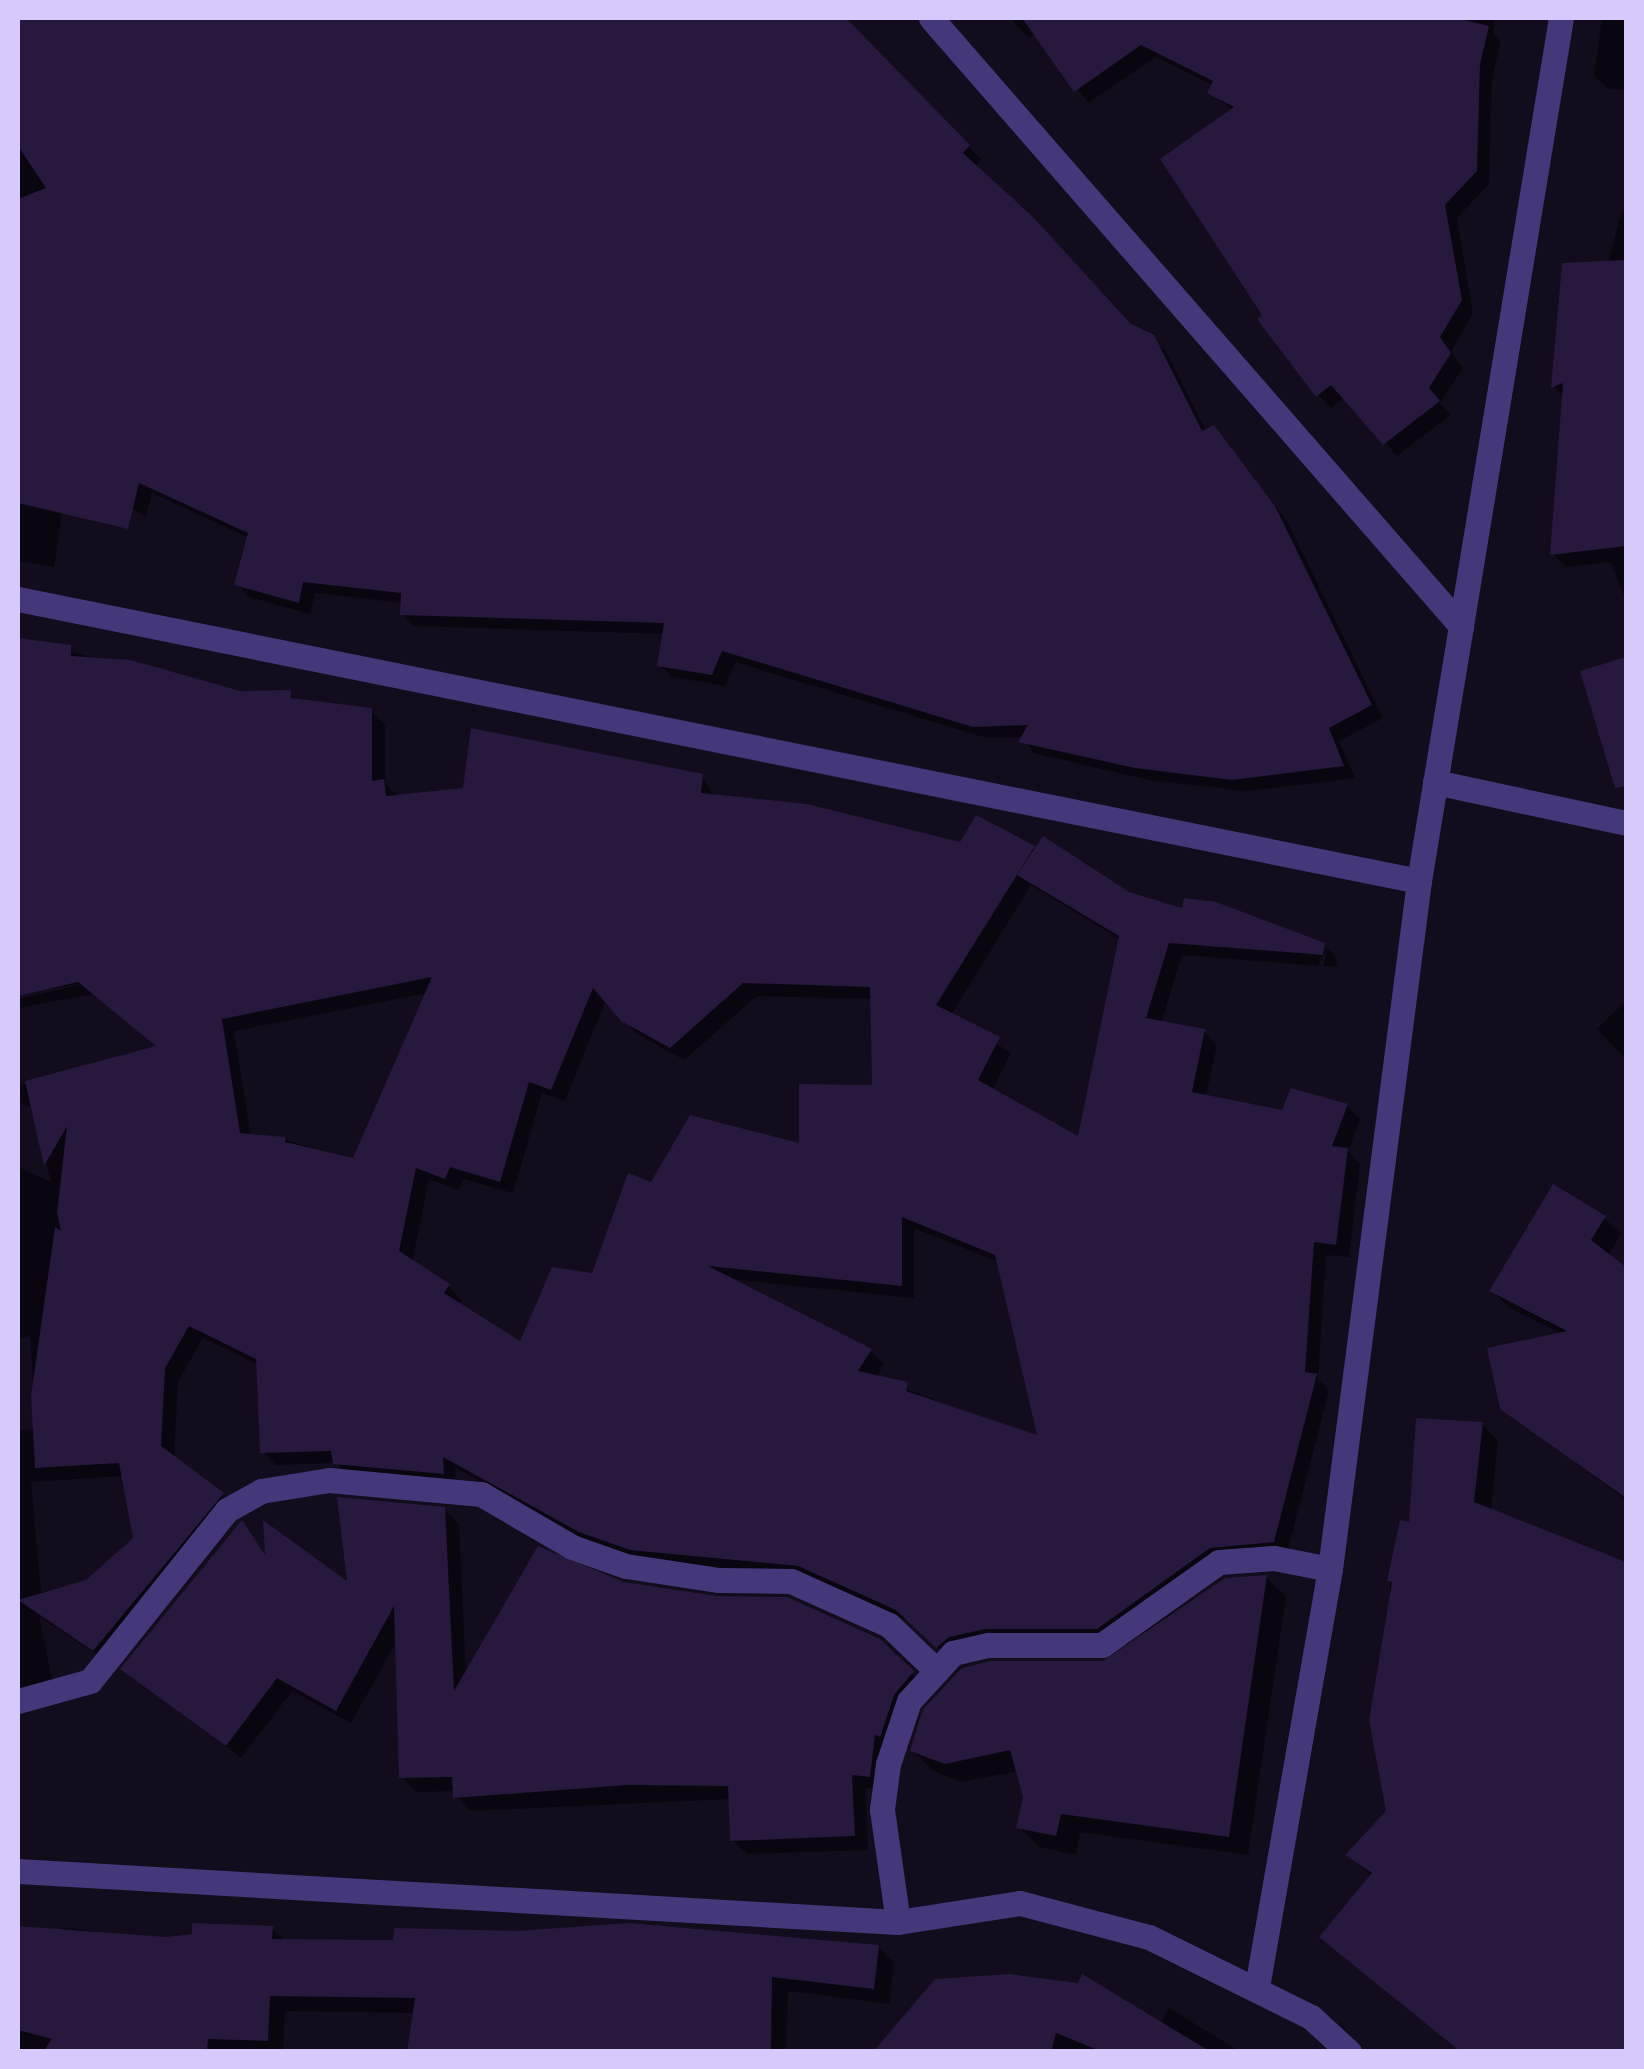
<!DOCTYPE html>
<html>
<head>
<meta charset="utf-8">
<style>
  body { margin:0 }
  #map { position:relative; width:1644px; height:2069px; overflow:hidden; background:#120c1d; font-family:Manrope,sans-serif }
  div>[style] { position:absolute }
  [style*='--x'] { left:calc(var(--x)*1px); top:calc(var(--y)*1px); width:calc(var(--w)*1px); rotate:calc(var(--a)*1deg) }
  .shadow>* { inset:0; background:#0007 }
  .building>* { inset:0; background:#26193d }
  .minor>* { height:25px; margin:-12.5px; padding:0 12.5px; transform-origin:12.5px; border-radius:12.5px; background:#45387a }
  .tertiary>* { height:25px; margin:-12.5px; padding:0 12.5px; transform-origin:12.5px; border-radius:12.5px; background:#45387a }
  span { translate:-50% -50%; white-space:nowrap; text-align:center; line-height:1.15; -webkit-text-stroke:8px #120c1d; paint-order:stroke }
  .frame { position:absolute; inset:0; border:20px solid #d8c9fd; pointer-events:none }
</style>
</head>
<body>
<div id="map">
  <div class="shadow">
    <div style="clip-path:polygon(31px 18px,843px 18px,981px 159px,974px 167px,1132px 327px,1165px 350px,1206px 431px,1225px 440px,1287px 521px,1383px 718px,1339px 741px,1355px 778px,1246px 791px,1149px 780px,1033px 753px,1024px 737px,987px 738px,735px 662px,725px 686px,672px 677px,660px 665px,665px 634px,414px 626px,402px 614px,403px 603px,315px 593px,310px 614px,249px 597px,237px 584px,249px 538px,152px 493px,146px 517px,18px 435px,18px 29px)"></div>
    <div style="clip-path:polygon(1010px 18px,1495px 18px,1493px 33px,1501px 41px,1492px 79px,1489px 184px,1457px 218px,1473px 313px,1451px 352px,1463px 368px,1440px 403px,1451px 415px,1397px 456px,1345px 397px,1331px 408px,1318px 395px,1265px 316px,1234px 111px,1210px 92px,1214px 86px,1156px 57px,1088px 103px,1036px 33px,1029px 38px)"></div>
    <div style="clip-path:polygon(1602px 18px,1626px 18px,1626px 91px,1607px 88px,1594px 75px)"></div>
    <div style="clip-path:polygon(1622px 210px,1626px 211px,1626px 601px,1611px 562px,1566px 567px,1553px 554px,1565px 398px,1554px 387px,1564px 265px,1608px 263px)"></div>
    <div style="clip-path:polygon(18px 495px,50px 500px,62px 513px,54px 567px,18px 561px)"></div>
    <div style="clip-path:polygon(evenodd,18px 639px,240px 693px,290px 693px,298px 701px,371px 711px,385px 724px,385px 783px,397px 795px,702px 777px,715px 797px,961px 845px,1033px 848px,1127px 895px,1324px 945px,1337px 958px,1336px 967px,1323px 966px,1327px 949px,1318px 966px,1182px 955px,1161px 1023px,1204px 1032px,1217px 1045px,1206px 1097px,1284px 1113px,1347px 1106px,1360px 1119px,1348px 1151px,1360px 1164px,1349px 1257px,1326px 1255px,1318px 1379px,1329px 1390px,1287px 1554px,1224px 1561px,1111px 1641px,951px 1659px,913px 1623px,813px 1579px,645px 1563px,595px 1545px,455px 1467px,456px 1486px,349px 1477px,336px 1463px,276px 1465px,263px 1452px,259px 1365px,203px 1338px,178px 1382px,174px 1458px,236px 1508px,108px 1662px,39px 1616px,54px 1688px,18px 1695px,18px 1431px,36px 1429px,30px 1336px,18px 1339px,18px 1167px,51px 1182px,38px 1127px,50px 1113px,18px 1103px,18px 1086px,159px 1048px,94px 994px,18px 1008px,18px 999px,91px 982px,18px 994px,18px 639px,1031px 885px,1121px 940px,1080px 1140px,992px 1091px,1011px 1053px,951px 1015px,1031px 885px,18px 639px,428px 993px,354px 1161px,284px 1139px,251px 1137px,234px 1031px,428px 993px,18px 639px,757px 996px,873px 999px,874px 1088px,802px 1146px,652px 1185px,594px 1275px,522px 1345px,458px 1305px,462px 1300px,448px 1286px,412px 1262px,429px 1179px,459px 1190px,463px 1179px,513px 1193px,542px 1093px,565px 1101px,606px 1000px,637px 1034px,684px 1060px,757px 996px,18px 639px,914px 1228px,999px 1262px,1040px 1439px,876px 1378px,884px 1364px,871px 1351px,729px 1279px,914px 1298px,914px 1228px,18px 639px,124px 1476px,135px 1539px,87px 1583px,41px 1592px,31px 1482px,124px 1476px)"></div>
    <div style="clip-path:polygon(1626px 1001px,1626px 1059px,1597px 1029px)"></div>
    <div style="clip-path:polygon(1604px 1218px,1621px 1234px,1608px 1256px,1626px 1270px,1626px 1500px,1502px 1408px,1562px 1334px,1508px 1307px,1492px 1291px)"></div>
    <div style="clip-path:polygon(1482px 1424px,1498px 1441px,1491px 1511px,1626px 1565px,1626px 2052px,1471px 2052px,1372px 1876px,1348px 1855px,1389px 1811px,1390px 1580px,1412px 1525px)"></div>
    <div style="clip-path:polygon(444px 1509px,459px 1524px,466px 1675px,623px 1584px,878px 1641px,927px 1688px,884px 1790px,865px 1788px,868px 1850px,747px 1854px,733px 1840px,731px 1799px,470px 1811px,455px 1791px,416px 1792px,402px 1777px,398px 1639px,351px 1723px,292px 1691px,241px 1758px,124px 1669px,267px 1559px,350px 1587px)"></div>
    <div style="clip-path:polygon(1266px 1577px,1286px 1597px,1248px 1855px,1080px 1832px,1076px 1855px,1039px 1847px,1019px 1827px,1026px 1797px,1019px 1771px,960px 1782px,932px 1770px,912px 1750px,1104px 1664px)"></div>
    <div style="clip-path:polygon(62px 1927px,166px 1940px,272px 1928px,286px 1942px,878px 1947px,894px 1963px,889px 2004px,788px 1991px,786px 2052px,410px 2052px,416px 2013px,285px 2011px,283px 2052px,18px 2052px,18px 1928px,61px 1934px)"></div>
    <div style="clip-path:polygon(936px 1982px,1160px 2024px,1169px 2008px,1241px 2052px,1012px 2052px)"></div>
  </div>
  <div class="building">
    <div style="clip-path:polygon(18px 18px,846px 18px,970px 145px,963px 153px,1033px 217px,1131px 324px,1154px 335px,1202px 431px,1214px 425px,1275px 506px,1372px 705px,1329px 728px,1344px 766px,1232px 780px,1135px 768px,1018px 742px,1028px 725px,973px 727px,722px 651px,712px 675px,657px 666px,664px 623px,400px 615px,401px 593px,303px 582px,299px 603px,234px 585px,248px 533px,139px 483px,128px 529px,18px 503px,18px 199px,46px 188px,18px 146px)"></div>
    <div style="clip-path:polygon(1022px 18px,1455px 18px,1489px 26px,1480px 64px,1477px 171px,1445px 205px,1462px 300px,1440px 337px,1451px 353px,1429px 388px,1440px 401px,1383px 445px,1331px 385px,1316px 397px,1257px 319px,1262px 315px,1160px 159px,1234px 107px,1207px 93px,1213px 81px,1141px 45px,1074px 92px)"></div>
    <div style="clip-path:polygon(1626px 260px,1626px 546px,1550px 555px,1563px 383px,1551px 388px,1562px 263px)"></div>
    <div style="clip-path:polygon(evenodd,18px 638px,71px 645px,71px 656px,131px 660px,240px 691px,291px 690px,291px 698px,372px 708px,372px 781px,384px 779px,386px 796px,463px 788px,471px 728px,703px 774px,701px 793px,807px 804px,960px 842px,976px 815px,1035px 846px,936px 1005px,1000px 1037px,978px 1080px,1078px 1136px,1119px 936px,1017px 875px,1043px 836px,1129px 892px,1182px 908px,1184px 898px,1216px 902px,1325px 943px,1323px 955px,1169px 943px,1146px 1018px,1205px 1029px,1192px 1092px,1282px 1110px,1291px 1088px,1348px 1104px,1332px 1146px,1348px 1148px,1336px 1245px,1314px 1242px,1305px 1372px,1317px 1374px,1274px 1542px,1210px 1548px,1097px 1629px,986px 1629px,949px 1637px,936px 1648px,896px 1610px,798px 1566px,630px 1550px,579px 1532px,443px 1457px,444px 1474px,333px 1464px,331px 1451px,260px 1453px,256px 1359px,189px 1326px,165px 1368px,161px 1446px,224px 1493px,93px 1651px,18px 1600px,86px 1580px,133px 1538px,119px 1463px,35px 1468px,31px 1396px,55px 1227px,61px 1231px,57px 1213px,67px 1126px,44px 1166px,25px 1081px,156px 1046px,78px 982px,18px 996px,18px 638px,432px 977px,353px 1158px,285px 1142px,285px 1137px,240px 1133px,222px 1019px,432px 977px,18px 638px,743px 983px,870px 987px,872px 1085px,799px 1084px,799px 1143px,690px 1115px,651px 1182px,628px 1173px,592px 1273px,552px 1267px,520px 1341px,444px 1293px,450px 1284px,399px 1251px,416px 1168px,445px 1179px,450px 1167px,500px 1182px,529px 1082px,551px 1090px,593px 988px,621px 1021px,670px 1048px,743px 983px,18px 638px,902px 1217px,995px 1255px,1037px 1435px,906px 1391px,908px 1382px,858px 1371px,872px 1349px,708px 1266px,902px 1286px,902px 1217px)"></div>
    <div style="clip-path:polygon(1626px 657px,1626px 786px,1615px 788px,1580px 671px)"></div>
    <div style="clip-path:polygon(1553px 1184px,1606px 1216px,1591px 1240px,1626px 1267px,1626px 1498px,1500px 1409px,1487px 1348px,1567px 1331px,1489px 1291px)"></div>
    <div style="clip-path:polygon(1416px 1418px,1483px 1422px,1474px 1502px,1626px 1562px,1626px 2052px,1461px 2052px,1319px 1937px,1372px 1873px,1345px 1855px,1386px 1811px,1369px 1720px,1392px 1582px,1387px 1581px,1400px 1520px,1409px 1522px)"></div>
    <div style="clip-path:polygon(337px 1497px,445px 1507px,454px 1691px,538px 1546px,624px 1582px,717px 1596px,787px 1597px,880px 1639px,914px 1671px,894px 1695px,880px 1737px,875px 1735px,870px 1777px,852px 1775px,855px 1836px,730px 1841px,728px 1786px,628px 1785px,453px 1798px,452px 1777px,399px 1778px,394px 1606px,336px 1711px,277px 1678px,226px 1746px,120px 1669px,242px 1520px,265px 1555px,263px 1520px,347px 1581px)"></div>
    <div style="clip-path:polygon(1267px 1575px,1229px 1837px,1061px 1814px,1056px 1836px,1016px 1828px,1023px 1797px,1010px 1750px,945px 1764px,910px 1751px,923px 1709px,962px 1668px,991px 1661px,1103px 1661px,1225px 1578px)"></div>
    <div style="clip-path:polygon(192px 1923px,273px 1926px,272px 1939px,393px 1940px,394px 1928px,516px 1931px,629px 1923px,879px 1945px,874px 1989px,772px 1977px,771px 2049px,407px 2052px,415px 1998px,270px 1996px,268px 2041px,208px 2039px,207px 2052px,43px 2052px,52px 2039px,18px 2030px,18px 1926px,166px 1937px,192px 1934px)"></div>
    <div style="clip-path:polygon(1009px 1974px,1078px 1983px,1082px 1974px,1211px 2052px,1103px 2052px,1056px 2033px,1051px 2052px,873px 2052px,935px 1979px)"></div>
  </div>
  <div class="minor">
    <div style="--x:931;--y:18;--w:807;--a:48.92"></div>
    <div style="--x:18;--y:599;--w:1429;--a:11.38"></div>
    <div style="--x:1435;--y:782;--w:195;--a:12.1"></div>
    <div style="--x:18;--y:1701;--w:75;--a:-15.5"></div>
    <div style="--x:90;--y:1681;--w:219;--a:-51.3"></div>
    <div style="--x:227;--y:1510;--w:39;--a:-29"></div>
    <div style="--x:261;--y:1491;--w:69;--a:-9.2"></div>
    <div style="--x:329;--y:1480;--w:153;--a:5.3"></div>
    <div style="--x:481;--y:1494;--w:105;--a:30.2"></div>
    <div style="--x:572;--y:1547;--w:57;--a:19.4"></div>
    <div style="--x:626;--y:1566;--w:94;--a:8.6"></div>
    <div style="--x:719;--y:1580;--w:72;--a:0.8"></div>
    <div style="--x:791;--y:1581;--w:107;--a:24.2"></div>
    <div style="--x:889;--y:1625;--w:66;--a:43.8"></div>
    <div style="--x:898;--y:1922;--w:114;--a:-98.1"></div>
    <div style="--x:882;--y:1809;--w:45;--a:-82.4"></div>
    <div style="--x:888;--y:1764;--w:66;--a:-71.6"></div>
    <div style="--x:909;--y:1701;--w:65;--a:-47.5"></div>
    <div style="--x:953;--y:1653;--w:37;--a:-13"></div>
    <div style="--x:989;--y:1645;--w:113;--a:0"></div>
    <div style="--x:1102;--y:1645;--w:143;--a:-35.4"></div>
    <div style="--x:1219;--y:1562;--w:55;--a:-4.2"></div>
    <div style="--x:1274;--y:1558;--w:57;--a:11.1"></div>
    <div style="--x:1257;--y:1987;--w:424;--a:-80.1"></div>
    <div style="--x:1330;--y:1569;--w:694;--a:-82.63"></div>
    <div style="--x:1419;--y:881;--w:875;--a:-80.66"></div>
  </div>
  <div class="tertiary">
    <div style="--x:18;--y:1871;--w:881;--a:3.32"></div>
    <div style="--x:898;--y:1922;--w:123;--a:-8.9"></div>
    <div style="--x:1020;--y:1903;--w:133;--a:14.8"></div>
    <div style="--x:1149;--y:1937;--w:181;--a:26.3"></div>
    <div style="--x:1311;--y:2017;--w:52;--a:42.6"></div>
  </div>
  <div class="frame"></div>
</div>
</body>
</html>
